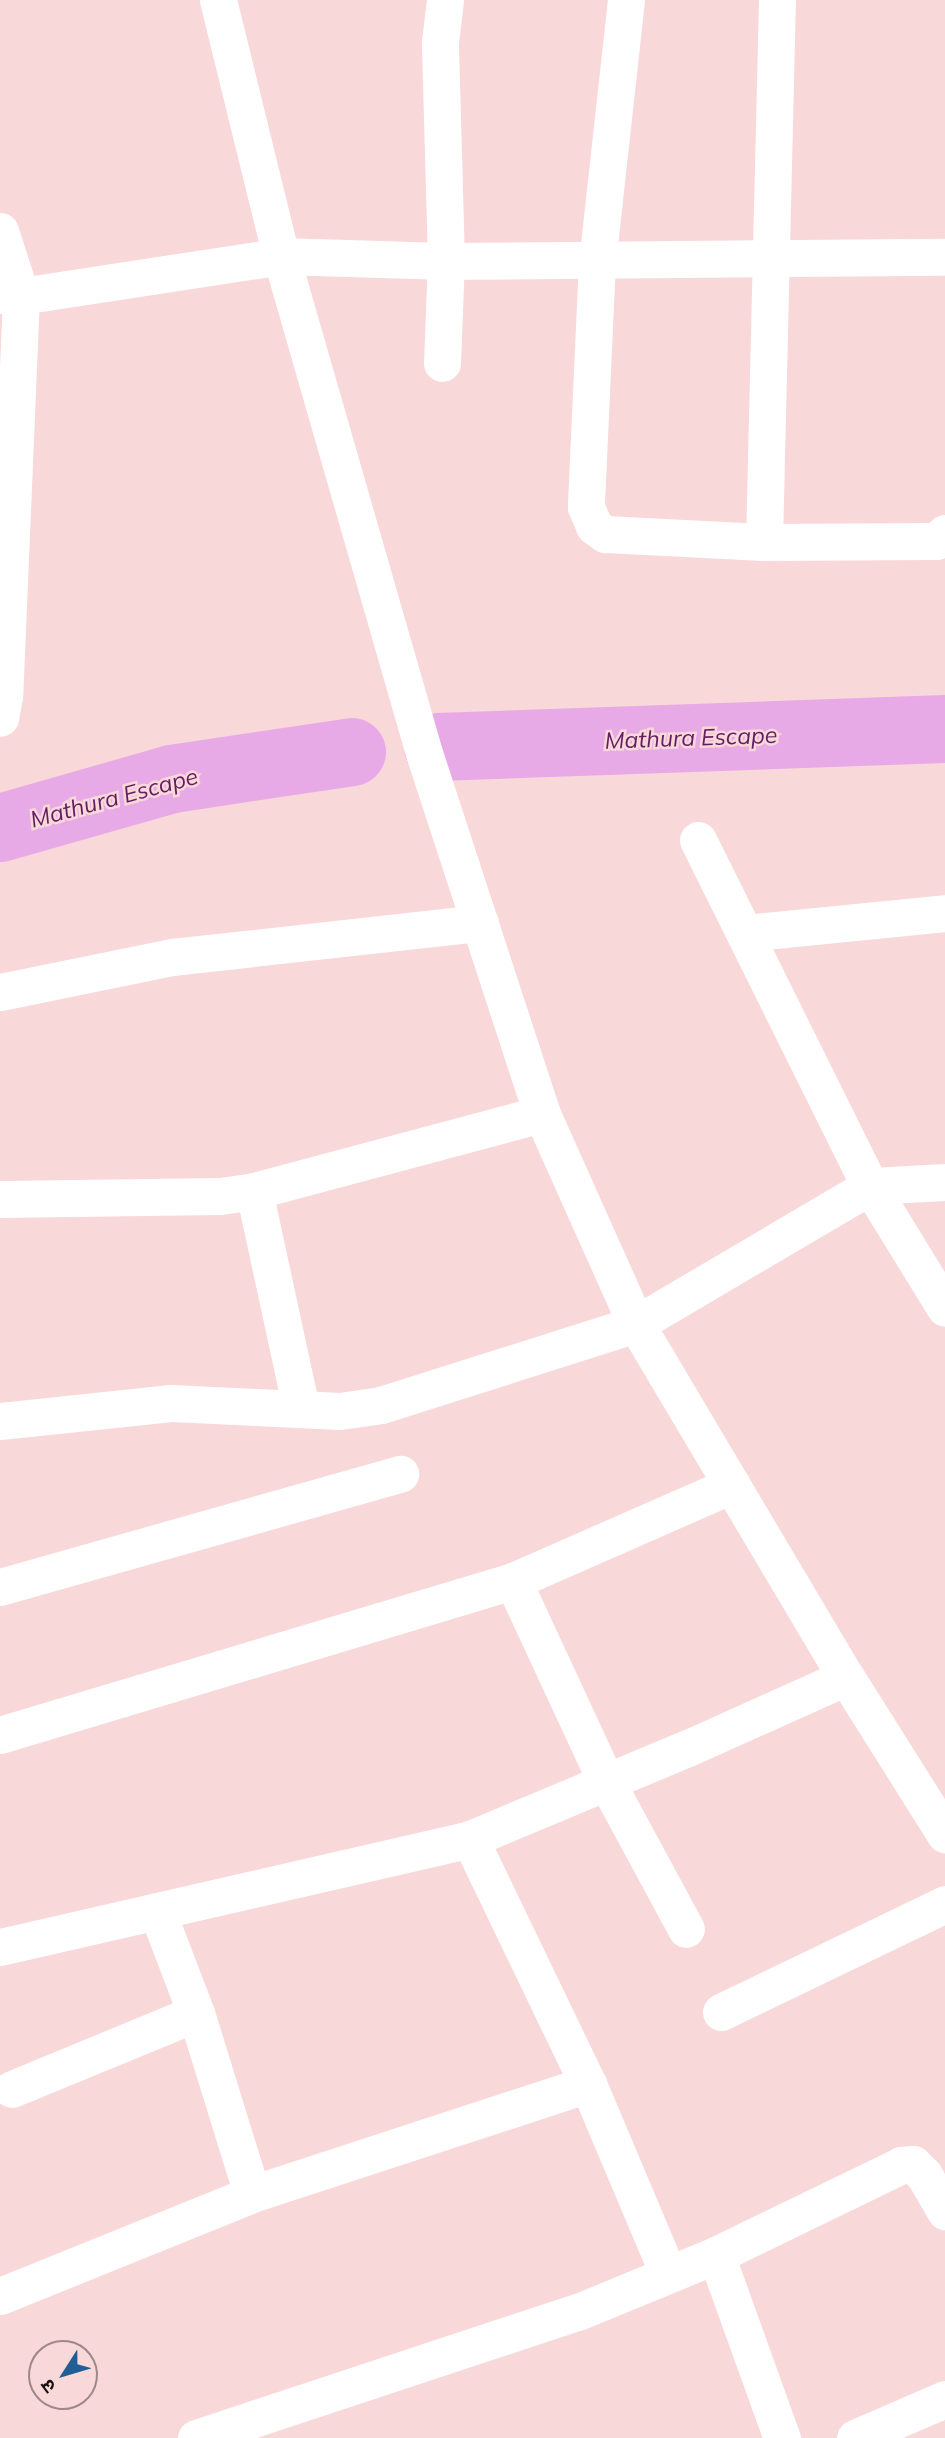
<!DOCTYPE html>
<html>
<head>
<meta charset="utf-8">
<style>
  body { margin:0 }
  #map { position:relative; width:945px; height:2438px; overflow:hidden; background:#f8d8d8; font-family:Mulish,"Noto Sans Devanagari",sans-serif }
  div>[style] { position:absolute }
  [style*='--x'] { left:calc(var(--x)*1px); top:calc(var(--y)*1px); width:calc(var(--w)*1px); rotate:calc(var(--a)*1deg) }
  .river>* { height:68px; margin:-34px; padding:0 34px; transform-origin:34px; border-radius:34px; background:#e8aae7 }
  .minor>* { height:37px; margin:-18.5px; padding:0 18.5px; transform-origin:18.5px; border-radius:18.5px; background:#fff }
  span { translate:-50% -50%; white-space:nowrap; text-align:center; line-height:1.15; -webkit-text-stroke:5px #f8d8d8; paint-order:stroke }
  .water-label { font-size:23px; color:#641d65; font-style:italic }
  .north { position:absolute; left:28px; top:2340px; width:70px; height:70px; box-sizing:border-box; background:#f8d8d8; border:2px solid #9f8888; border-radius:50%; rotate:233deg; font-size:19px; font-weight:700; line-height:28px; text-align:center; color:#1a1010 }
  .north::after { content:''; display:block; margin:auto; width:24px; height:32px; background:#1f5f95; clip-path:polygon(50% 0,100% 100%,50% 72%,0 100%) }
</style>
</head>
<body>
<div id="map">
  <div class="river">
    <div style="--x:438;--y:747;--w:507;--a:-2.03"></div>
    <div style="--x:0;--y:828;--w:179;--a:-15.9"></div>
    <div style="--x:172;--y:779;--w:182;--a:-8.5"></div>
  </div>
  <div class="minor">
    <div style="--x:218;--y:0;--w:264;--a:76.2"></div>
    <div style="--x:281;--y:256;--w:517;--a:73.95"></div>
    <div style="--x:424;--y:753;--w:380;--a:71.9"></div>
    <div style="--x:542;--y:1114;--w:230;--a:65.9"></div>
    <div style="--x:636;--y:1324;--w:411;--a:59.3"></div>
    <div style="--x:846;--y:1677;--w:186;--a:57.8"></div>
    <div style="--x:626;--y:0;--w:263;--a:96.3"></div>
    <div style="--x:597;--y:261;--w:246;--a:92.6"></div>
    <div style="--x:586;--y:507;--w:21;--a:67"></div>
    <div style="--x:594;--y:526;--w:14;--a:36"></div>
    <div style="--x:605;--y:534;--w:159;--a:2.9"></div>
    <div style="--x:764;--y:542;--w:172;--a:-0.3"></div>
    <div style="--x:936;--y:541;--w:12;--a:-42"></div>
    <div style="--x:0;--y:231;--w:68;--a:72.1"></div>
    <div style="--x:21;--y:296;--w:400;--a:92.4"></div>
    <div style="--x:4;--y:696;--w:22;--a:100"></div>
    <div style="--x:0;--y:295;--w:21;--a:3"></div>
    <div style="--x:21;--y:296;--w:263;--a:-8.7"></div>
    <div style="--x:281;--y:256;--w:165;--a:1.7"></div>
    <div style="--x:446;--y:261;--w:499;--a:-0.5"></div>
    <div style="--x:442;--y:363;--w:102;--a:-87.8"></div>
    <div style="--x:446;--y:261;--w:219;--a:-91.6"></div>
    <div style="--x:440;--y:42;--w:42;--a:-83.2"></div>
    <div style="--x:764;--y:542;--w:542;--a:-88.63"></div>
    <div style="--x:698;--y:840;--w:386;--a:63.6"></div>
    <div style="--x:870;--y:1186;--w:143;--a:58.4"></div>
    <div style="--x:745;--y:933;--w:201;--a:-5.7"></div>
    <div style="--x:0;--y:992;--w:176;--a:-11.5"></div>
    <div style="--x:172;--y:957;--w:310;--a:-6.3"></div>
    <div style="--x:254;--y:1191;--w:222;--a:77.8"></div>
    <div style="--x:0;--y:1199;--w:220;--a:-0.8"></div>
    <div style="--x:220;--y:1196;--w:34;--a:-8"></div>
    <div style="--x:254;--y:1191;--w:298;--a:-15"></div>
    <div style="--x:0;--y:1421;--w:172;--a:-6"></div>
    <div style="--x:171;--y:1403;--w:169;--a:2.7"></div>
    <div style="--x:340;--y:1411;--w:41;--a:-8.3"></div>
    <div style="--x:381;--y:1405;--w:268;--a:-17.6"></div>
    <div style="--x:636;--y:1324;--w:272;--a:-30.5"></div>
    <div style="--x:870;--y:1186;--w:75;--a:-3.1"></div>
    <div style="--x:513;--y:1581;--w:221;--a:65.1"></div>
    <div style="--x:606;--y:1781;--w:168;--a:61.6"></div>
    <div style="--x:0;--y:1587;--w:416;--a:-15.8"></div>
    <div style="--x:0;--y:1735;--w:536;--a:-16.71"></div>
    <div style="--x:513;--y:1581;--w:239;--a:-23.7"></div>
    <div style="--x:470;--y:1839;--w:272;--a:64.3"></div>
    <div style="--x:588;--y:2084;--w:205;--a:67.1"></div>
    <div style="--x:157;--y:1911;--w:109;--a:69.1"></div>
    <div style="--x:196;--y:2013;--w:189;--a:72.8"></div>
    <div style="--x:0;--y:1947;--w:482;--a:-12.9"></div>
    <div style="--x:470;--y:1839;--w:236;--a:-22.7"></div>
    <div style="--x:688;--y:1748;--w:173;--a:-24.2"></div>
    <div style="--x:721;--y:2012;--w:249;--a:-25.7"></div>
    <div style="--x:12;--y:2089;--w:199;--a:-22.4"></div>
    <div style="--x:716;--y:2255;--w:195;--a:70.2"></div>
    <div style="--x:0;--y:2296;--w:272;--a:-22"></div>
    <div style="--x:252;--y:2194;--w:354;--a:-18.1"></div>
    <div style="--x:196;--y:2438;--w:402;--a:-18.3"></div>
    <div style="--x:578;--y:2312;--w:149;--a:-22.4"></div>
    <div style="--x:716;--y:2255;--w:206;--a:-25.9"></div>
    <div style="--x:901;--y:2165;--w:12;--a:-5"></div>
    <div style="--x:913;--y:2164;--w:16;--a:45"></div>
    <div style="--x:924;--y:2175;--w:42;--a:59.7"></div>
    <div style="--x:855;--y:2438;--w:98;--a:-23.4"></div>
  </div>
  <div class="water-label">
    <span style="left:691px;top:738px;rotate:-2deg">Mathura Escape</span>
    <span style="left:114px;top:798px;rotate:-15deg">Mathura Escape</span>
  </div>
  <div class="north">उ</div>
</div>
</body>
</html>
